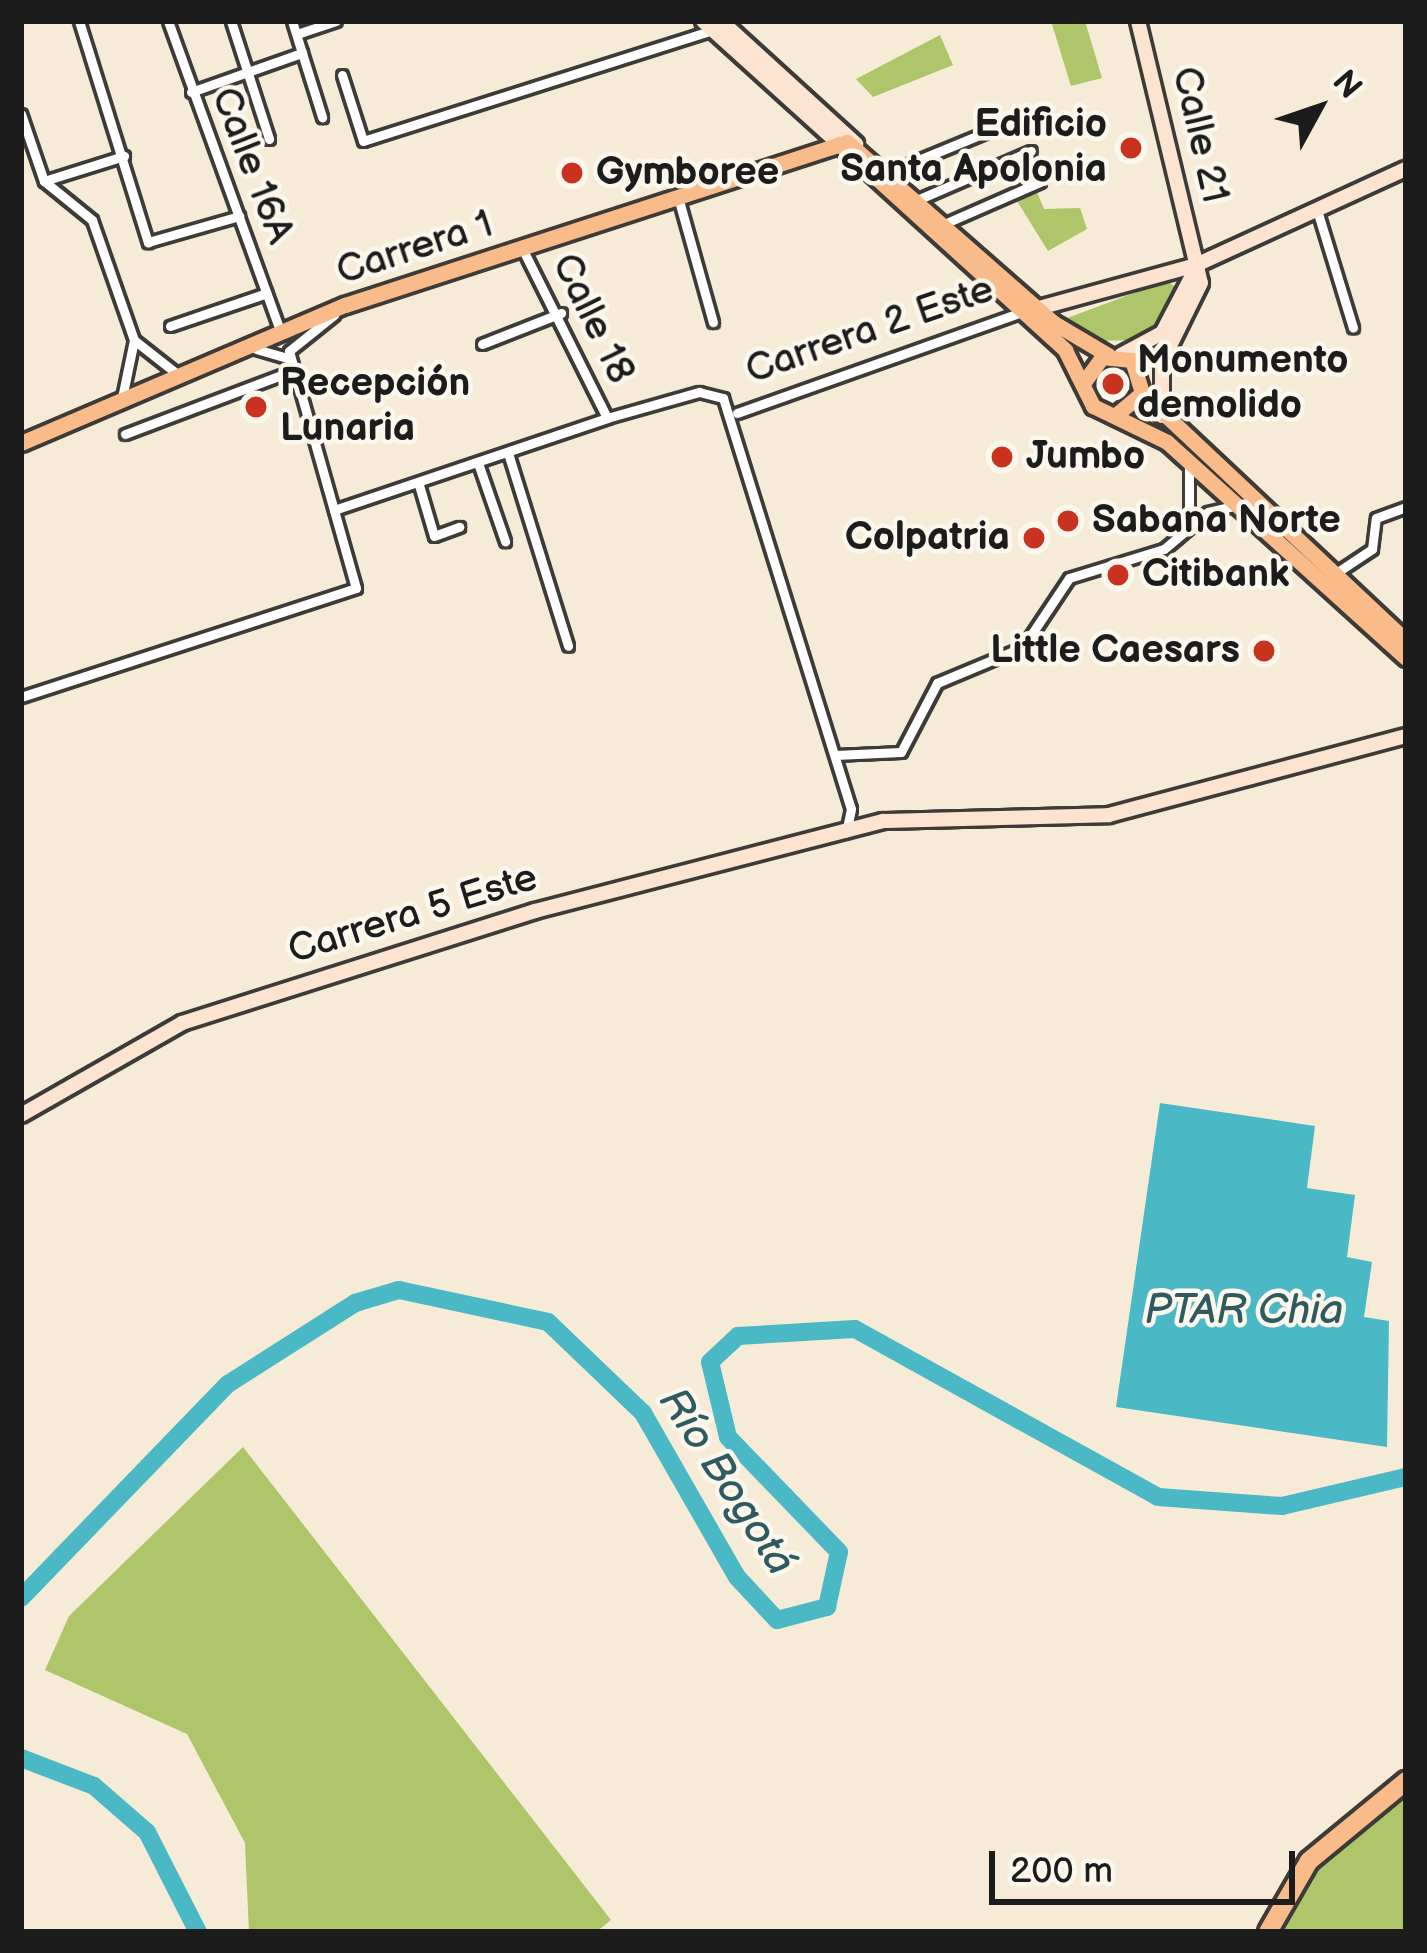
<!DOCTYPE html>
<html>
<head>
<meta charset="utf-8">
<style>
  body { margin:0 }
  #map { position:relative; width:1427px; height:1953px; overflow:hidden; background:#f6ebd6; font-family:"Balsamiq Sans",sans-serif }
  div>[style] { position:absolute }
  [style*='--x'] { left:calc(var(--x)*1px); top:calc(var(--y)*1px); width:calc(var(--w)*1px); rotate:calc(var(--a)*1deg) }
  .green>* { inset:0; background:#aec56a }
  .water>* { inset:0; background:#4bb8c6 }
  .river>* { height:18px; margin:-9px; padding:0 9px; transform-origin:9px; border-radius:9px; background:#4bb8c6 }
  .roads { filter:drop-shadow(3px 0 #3d3b38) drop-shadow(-3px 0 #3d3b38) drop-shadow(0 3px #3d3b38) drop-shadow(0 -3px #3d3b38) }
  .street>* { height:9px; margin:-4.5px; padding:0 4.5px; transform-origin:4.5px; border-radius:4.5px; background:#fff }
  .secondary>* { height:14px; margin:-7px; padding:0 7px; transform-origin:7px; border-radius:7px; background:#fde4d1 }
  .primary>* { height:15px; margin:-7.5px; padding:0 7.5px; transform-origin:7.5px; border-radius:7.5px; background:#fabb8b }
  .highway>* { height:18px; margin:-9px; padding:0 9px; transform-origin:9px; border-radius:9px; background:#fabb8b }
  .dots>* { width:33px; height:33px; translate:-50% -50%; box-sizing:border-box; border:6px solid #fbf7ec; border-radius:50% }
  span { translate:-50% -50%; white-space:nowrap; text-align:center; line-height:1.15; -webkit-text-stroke:9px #fbf7ec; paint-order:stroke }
  .poi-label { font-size:39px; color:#1c1c1c; font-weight:700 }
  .right { translate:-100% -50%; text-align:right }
  .left { translate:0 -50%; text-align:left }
  .street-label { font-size:39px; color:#1c1c1c }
  .water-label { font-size:42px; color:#2f5a60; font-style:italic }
  .frame { position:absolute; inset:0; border:24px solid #1c1c1c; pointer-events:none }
  .north { position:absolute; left:1259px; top:48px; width:120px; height:120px; -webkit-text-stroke:9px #fbf7ec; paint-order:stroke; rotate:50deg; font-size:33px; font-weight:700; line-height:48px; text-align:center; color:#1c1c1c }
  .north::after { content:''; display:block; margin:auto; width:42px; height:54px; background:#1c1c1c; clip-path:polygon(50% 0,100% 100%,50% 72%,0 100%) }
  .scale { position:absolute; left:989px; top:1851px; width:306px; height:54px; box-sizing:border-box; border:6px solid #1c1c1c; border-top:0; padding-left:15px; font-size:36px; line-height:42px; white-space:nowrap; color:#1c1c1c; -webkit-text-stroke:9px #fbf7ec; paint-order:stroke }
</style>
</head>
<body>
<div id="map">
  <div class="green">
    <div style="clip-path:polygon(1051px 21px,1085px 21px,1102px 78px,1071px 86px)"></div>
    <div style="clip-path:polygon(940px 35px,953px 65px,873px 97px,856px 79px)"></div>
    <div style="clip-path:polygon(1036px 190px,1044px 209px,1080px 208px,1087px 229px,1048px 251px,1015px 198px)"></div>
    <div style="clip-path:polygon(1166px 281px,1176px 287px,1164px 323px,1139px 340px,1093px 341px,1062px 320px)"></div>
    <div style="clip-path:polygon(243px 1447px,611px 1920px,596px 1932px,249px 1932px,245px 1843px,187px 1734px,45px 1670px,69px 1616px)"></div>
    <div style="clip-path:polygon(1406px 1792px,1406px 1932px,1280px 1932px,1313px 1873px)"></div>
  </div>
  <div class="water">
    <div style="clip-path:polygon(1160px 1103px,1315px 1126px,1307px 1188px,1355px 1195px,1347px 1257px,1372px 1262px,1364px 1317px,1389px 1321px,1387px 1447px,1116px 1407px)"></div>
  </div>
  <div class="river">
    <div style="--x:21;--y:1598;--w:298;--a:-46"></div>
    <div style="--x:228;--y:1384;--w:151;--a:-32.5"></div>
    <div style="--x:355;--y:1303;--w:46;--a:-16.5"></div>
    <div style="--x:399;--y:1290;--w:152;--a:12.1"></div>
    <div style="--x:548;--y:1322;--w:132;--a:43.8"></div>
    <div style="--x:643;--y:1413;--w:189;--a:60.2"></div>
    <div style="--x:737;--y:1577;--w:59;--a:47.1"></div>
    <div style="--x:777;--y:1620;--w:52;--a:-14.6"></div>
    <div style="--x:827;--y:1607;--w:56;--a:-77.7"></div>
    <div style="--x:839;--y:1552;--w:160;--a:-134"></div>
    <div style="--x:728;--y:1437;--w:77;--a:-103.5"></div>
    <div style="--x:710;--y:1362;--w:38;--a:-43"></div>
    <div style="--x:738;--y:1336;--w:117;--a:-3.4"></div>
    <div style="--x:855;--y:1329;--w:346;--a:29"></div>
    <div style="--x:1158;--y:1497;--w:124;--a:4.2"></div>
    <div style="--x:1282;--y:1506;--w:127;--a:-13.2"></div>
    <div style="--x:21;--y:1758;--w:78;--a:21"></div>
    <div style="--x:94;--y:1786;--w:70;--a:41"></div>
    <div style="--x:147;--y:1832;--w:112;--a:63"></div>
  </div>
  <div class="roads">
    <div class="street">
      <div style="--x:79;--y:21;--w:232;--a:72.7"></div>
      <div style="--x:148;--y:242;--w:95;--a:-15.9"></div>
      <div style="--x:168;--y:21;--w:330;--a:70.1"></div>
      <div style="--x:231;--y:21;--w:124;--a:72.1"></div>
      <div style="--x:292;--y:21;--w:101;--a:72.6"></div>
      <div style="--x:297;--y:34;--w:41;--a:-18.4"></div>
      <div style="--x:342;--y:75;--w:69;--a:72.3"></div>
      <div style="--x:363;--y:141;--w:367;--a:-17.6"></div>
      <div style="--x:191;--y:92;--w:118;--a:-19.4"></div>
      <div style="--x:21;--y:114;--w:71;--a:71.1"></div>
      <div style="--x:44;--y:181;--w:62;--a:39.1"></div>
      <div style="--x:92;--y:220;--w:127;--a:70.7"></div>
      <div style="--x:134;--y:340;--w:59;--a:101.7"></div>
      <div style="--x:887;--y:173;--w:147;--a:-22.4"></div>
      <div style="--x:44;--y:181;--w:84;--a:-17.4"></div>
      <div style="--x:678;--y:197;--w:130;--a:74.4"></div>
      <div style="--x:917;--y:200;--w:124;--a:-23.3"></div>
      <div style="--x:1317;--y:210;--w:123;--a:73"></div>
      <div style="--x:944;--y:224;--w:105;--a:-23.6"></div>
      <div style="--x:522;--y:248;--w:190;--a:63.4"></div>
      <div style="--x:170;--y:326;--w:102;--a:-18.8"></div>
      <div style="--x:134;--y:340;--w:53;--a:38.2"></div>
      <div style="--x:482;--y:344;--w:85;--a:-21.4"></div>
      <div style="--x:256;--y:349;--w:33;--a:16"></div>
      <div style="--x:737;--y:413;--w:303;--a:-19.5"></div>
      <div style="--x:125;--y:434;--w:181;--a:-20.7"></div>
      <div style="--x:508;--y:453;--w:202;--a:72.7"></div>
      <div style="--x:478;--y:463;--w:83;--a:70.9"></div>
      <div style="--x:419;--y:485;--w:53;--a:73.6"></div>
      <div style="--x:434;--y:536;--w:27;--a:-20"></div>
      <div style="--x:334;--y:510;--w:288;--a:-18.6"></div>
      <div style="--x:607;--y:418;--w:96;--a:-15.8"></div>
      <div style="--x:699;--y:392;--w:25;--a:14"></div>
      <div style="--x:723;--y:398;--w:430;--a:72.7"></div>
      <div style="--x:851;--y:809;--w:24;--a:102"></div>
      <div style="--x:1189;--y:526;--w:59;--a:-90"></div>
      <div style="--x:1333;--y:575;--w:47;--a:-33.7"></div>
      <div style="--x:1372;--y:549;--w:31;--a:-83"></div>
      <div style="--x:1376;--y:518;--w:32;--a:-20"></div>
      <div style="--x:21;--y:697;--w:352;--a:-18"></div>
      <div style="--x:356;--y:588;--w:246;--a:-105.8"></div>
      <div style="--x:289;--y:351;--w:58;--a:-38.7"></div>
      <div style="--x:835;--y:755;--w:66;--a:-2.6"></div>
      <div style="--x:901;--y:752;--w:78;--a:-62.4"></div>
      <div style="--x:937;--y:683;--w:93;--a:-22.7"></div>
      <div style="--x:1023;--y:647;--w:83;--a:-56.3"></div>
      <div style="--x:1069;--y:578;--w:99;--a:-17"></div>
      <div style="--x:1164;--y:549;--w:57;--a:-40.1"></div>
      <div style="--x:1208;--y:512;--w:28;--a:-13"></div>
    </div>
    <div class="secondary">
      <div style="--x:703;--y:21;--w:183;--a:42.1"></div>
      <div style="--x:721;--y:21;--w:183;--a:42.3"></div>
      <div style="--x:1138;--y:21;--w:269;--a:76.5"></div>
      <div style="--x:1201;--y:283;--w:88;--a:116.3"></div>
      <div style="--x:1162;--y:362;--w:54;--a:90"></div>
      <div style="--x:1039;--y:308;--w:163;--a:-15.3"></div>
      <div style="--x:1196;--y:265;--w:231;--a:-24.6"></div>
      <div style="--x:1121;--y:355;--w:47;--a:-28.2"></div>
      <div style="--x:1162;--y:333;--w:71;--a:-62.4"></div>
      <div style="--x:21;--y:1115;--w:185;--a:-29.7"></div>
      <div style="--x:182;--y:1023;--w:370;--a:-17.6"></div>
      <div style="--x:535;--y:911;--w:359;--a:-14.5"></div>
      <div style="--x:883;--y:821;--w:226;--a:-1.5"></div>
      <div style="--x:1109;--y:815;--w:307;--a:-14.9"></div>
    </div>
    <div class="primary">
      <div style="--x:839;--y:144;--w:306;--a:42.3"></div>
      <div style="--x:1065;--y:350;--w:63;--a:63.4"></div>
      <div style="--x:1093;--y:406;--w:82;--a:25.9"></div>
      <div style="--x:1167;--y:442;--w:322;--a:42.1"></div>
      <div style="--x:1084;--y:382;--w:31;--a:-54"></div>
      <div style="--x:1102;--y:357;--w:30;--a:6"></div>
      <div style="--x:1132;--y:360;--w:34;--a:73"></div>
      <div style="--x:1142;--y:393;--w:33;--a:140"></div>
      <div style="--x:1142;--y:393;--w:362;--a:43.2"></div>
      <div style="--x:21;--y:443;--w:352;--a:-23.1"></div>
      <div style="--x:345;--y:305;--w:528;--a:-17.99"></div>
      <div style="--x:847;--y:142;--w:275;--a:41.2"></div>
      <div style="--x:1054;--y:323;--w:63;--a:30.7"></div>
    </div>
    <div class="highway">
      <div style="--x:1268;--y:1932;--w:82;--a:-60"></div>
      <div style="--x:1309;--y:1861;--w:126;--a:-39.5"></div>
    </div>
  </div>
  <div class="dots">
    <div style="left:1131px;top:148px;background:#c8321e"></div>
    <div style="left:572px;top:173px;background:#c8321e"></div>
    <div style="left:1113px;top:384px;background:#c8321e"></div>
    <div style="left:256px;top:407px;background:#c8321e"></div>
    <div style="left:1002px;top:457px;background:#c8321e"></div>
    <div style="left:1068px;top:521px;background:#c8321e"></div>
    <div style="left:1034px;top:538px;background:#c8321e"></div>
    <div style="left:1118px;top:575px;background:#c8321e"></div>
    <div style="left:1264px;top:651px;background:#c8321e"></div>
  </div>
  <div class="poi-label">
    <span class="right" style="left:1107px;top:148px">Edificio<br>Santa Apolonia</span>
    <span class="left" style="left:596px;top:173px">Gymboree</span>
    <span class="left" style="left:1137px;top:384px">Monumento<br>demolido</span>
    <span class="left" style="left:280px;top:407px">Recepción<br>Lunaria</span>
    <span class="left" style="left:1026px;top:457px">Jumbo</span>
    <span class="left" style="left:1092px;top:521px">Sabana Norte</span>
    <span class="right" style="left:1010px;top:538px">Colpatria</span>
    <span class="left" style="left:1142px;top:575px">Citibank</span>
    <span class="right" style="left:1240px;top:651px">Little Caesars</span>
  </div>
  <div class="street-label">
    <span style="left:1199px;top:135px;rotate:77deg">Calle 21</span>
    <span style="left:251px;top:166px;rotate:69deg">Calle 16A</span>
    <span style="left:415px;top:249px;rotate:-18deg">Carrera 1</span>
    <span style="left:592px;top:319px;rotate:64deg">Calle 18</span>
    <span style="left:870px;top:331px;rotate:-19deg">Carrera 2 Este</span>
    <span style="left:413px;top:915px;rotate:-17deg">Carrera 5 Este</span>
  </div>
  <div class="water-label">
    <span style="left:1244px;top:1311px">PTAR Chia</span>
    <span style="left:726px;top:1482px;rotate:57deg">Río Bogotá</span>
  </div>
  <div class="frame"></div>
  <div class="north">N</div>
  <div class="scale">200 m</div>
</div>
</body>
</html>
